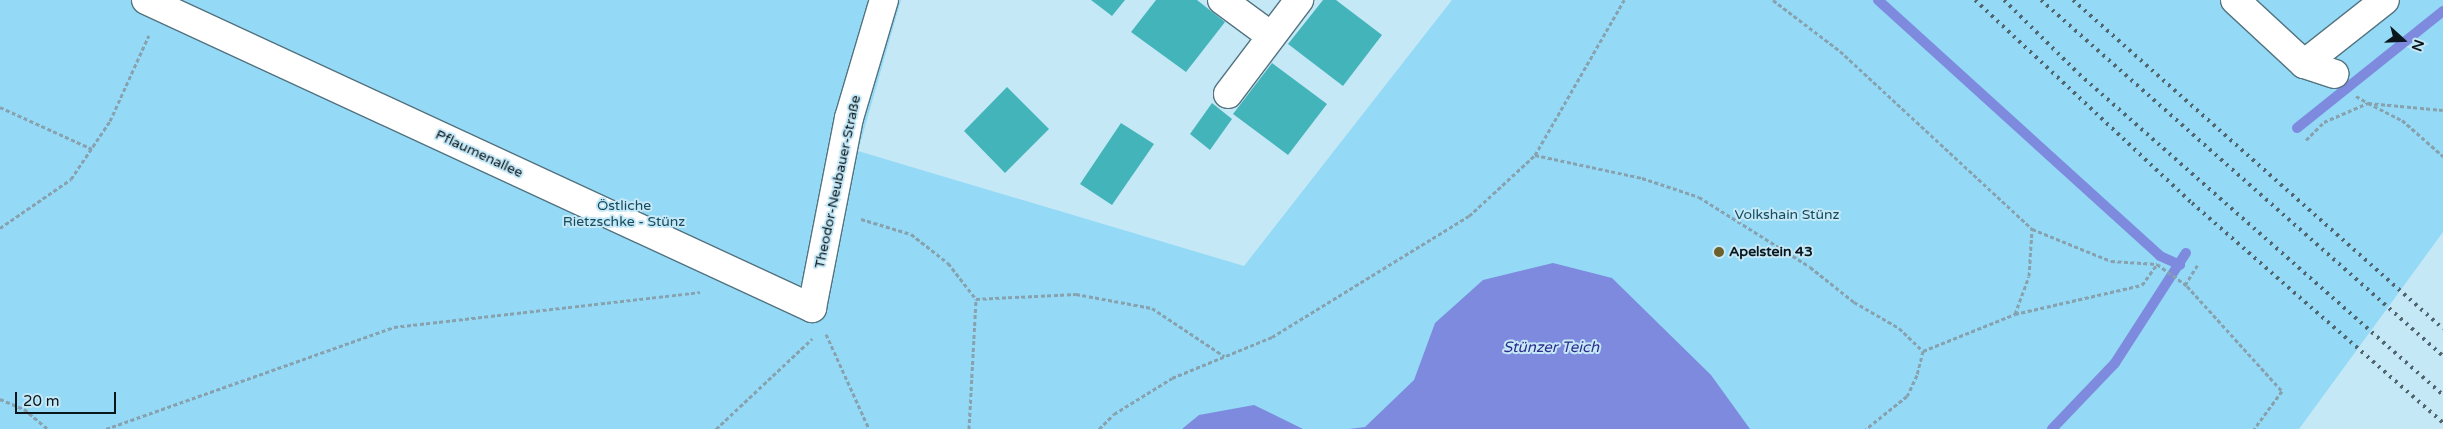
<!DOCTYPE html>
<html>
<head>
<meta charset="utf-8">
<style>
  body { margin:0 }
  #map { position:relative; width:2443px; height:429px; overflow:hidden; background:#c5e8f7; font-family:"Varela Round",sans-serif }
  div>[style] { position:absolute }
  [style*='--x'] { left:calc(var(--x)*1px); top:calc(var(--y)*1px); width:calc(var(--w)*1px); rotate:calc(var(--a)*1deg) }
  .green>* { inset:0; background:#94d9f5 }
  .water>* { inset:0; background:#7e8ade }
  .stream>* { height:10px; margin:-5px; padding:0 5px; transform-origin:5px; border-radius:5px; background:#7e8ade }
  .building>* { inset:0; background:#43b5ba }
  .path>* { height:3px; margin-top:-1.5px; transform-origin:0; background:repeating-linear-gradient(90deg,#87a2ae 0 4px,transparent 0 6.5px) }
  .roads { filter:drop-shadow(1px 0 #537380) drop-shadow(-1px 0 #537380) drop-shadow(0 1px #537380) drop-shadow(0 -1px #537380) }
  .minor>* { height:28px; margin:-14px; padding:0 14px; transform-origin:14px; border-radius:14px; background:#fff }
  .rail>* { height:4px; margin-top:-2px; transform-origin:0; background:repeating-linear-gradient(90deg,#526670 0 2.5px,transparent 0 7.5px) }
  .dots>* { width:14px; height:14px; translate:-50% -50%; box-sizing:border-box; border:2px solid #c5e8f7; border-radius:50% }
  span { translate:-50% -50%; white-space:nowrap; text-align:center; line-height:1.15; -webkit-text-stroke:4px #c5e8f7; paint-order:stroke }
  .street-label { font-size:14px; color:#0a161c }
  .park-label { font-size:14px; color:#164b5e }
  .poi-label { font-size:14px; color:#0a161c; font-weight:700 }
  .left { translate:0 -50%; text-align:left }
  .water-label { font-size:15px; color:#2d2a8c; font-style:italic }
  .north { position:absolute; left:2378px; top:15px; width:50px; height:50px; -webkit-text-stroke:4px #c5e8f7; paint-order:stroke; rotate:110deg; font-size:14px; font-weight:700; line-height:20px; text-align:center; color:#0a161c }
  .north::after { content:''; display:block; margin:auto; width:18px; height:22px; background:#0a161c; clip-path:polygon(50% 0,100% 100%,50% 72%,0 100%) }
  .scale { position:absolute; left:15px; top:392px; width:101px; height:22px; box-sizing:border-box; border:2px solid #0a161c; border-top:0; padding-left:6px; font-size:15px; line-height:18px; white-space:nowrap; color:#0a161c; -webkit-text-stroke:4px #c5e8f7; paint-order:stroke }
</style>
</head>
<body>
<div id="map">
  <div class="green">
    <div style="clip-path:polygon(0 0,901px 0,858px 151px,1244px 266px,1452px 0,2443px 0,2443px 232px,2299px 429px,0 429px)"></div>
  </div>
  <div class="water">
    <div style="clip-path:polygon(1553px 263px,1612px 278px,1711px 375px,1750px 429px,1349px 429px,1365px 427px,1414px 380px,1435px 323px,1483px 280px)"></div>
    <div style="clip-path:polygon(1254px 405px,1303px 429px,1182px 429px,1199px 415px)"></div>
  </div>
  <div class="stream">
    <div style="--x:1878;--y:0;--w:381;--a:42.2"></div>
    <div style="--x:2160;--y:256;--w:22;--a:24"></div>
    <div style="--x:2297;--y:128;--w:187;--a:-38.7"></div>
    <div style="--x:2052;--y:429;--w:91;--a:-46.3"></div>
    <div style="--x:2115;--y:363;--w:131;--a:-57.2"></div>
  </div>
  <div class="building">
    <div style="clip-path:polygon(1091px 0,1125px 0,1112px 16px)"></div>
    <div style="clip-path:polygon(1156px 0,1197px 0,1225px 22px,1186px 72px,1131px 32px)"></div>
    <div style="clip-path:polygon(1323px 0,1336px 0,1382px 35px,1343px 86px,1288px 44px)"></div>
    <div style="clip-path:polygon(1272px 63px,1327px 104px,1288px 155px,1233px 114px)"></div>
    <div style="clip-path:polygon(1007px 87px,1049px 129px,1005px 173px,964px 131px)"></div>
    <div style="clip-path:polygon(1212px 103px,1232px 119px,1210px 150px,1190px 134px)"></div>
    <div style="clip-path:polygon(1121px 123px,1154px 144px,1112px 205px,1080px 184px)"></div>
  </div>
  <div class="path">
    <div style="--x:1773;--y:0;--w:84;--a:37.3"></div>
    <div style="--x:1840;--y:51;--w:262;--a:42.8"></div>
    <div style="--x:2032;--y:229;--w:85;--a:22.1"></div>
    <div style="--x:2111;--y:261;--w:46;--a:3.7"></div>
    <div style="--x:2356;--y:96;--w:14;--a:30"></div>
    <div style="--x:2368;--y:103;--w:75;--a:5.3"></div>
    <div style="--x:0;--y:107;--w:101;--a:24.5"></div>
    <div style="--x:2306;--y:140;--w:25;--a:-45"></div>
    <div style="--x:2324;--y:122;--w:48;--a:-23.4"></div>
    <div style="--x:2368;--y:103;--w:38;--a:27"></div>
    <div style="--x:2402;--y:120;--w:55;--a:41.3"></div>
    <div style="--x:1535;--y:155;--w:109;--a:12.1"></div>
    <div style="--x:1642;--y:178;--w:60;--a:18.4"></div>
    <div style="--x:1699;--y:197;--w:131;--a:32.2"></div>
    <div style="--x:1810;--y:267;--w:56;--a:38.5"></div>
    <div style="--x:1854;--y:302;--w:52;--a:30"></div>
    <div style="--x:1899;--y:328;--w:33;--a:44"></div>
    <div style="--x:1923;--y:351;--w:25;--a:104"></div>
    <div style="--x:1917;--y:375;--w:23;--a:115"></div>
    <div style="--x:1907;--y:396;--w:53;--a:141.2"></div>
    <div style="--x:861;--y:219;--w:52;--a:16.7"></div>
    <div style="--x:911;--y:234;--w:47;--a:38.1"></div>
    <div style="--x:948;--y:263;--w:46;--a:52.1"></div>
    <div style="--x:976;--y:299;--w:100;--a:-2.9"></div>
    <div style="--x:1076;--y:294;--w:77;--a:10.4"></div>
    <div style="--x:1152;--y:308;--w:87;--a:33.7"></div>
    <div style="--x:0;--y:228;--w:86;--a:-34.6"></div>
    <div style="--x:71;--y:179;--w:70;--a:-56.1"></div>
    <div style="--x:110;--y:121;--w:94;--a:-65.6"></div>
    <div style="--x:2185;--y:285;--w:25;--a:-58"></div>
    <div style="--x:2015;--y:314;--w:40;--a:-69.8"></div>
    <div style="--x:2029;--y:276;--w:47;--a:-86.3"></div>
    <div style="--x:826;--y:334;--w:104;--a:65.6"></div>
    <div style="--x:1923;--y:351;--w:99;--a:-21.9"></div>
    <div style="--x:2015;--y:314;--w:130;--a:-12.9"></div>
    <div style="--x:2142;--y:285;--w:26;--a:-54"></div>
    <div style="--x:2157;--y:264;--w:37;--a:36"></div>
    <div style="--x:2187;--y:286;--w:142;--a:47.9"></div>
    <div style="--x:2282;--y:391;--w:47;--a:126.4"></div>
    <div style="--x:0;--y:399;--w:26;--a:23"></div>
    <div style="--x:24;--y:409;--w:31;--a:40"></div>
    <div style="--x:106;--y:429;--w:306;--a:-19.5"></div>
    <div style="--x:394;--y:327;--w:308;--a:-6.5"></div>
    <div style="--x:716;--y:429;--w:132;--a:-43.2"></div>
    <div style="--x:969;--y:429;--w:130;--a:-86.9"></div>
    <div style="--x:1099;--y:429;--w:21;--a:-45"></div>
    <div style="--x:1114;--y:414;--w:68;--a:-31.8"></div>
    <div style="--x:1172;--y:378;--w:108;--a:-22.3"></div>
    <div style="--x:1272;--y:337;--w:231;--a:-31.6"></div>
    <div style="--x:1469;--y:216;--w:90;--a:-42.7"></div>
    <div style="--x:1535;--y:155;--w:179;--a:-60.1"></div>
  </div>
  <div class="roads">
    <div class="minor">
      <div style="--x:146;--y:0;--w:734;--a:24.82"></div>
      <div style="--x:812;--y:308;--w:194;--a:-79"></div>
      <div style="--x:849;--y:118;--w:123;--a:-73.5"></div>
      <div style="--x:1222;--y:0;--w:61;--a:36.3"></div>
      <div style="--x:2235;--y:0;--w:94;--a:42.8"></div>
      <div style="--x:2304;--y:64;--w:32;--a:18"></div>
      <div style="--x:2304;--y:64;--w:103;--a:-38.3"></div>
      <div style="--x:1228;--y:94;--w:118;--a:-52.9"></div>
    </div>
  </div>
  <div class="rail">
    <div style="--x:1975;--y:0;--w:297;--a:43.1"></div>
    <div style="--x:2192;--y:203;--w:334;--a:41.2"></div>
    <div style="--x:2004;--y:0;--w:105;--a:44.6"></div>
    <div style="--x:2079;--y:74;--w:485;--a:41.4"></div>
    <div style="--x:2041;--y:0;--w:537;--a:41.53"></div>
    <div style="--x:2073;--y:0;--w:495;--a:41.6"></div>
  </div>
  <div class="dots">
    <div style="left:1719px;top:252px;background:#6c602d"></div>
  </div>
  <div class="street-label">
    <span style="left:479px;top:154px;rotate:25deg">Pflaumenallee</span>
    <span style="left:838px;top:182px;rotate:-78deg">Theodor-Neubauer-Straße</span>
  </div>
  <div class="park-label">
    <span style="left:624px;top:214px">Östliche<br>Rietzschke - Stünz</span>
    <span style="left:1787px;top:215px">Volkshain Stünz</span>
  </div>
  <div class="poi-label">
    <span class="left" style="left:1729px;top:252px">Apelstein 43</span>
  </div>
  <div class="water-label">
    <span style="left:1551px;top:348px">Stünzer Teich</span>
  </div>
  <div class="north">N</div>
  <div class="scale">20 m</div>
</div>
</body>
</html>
